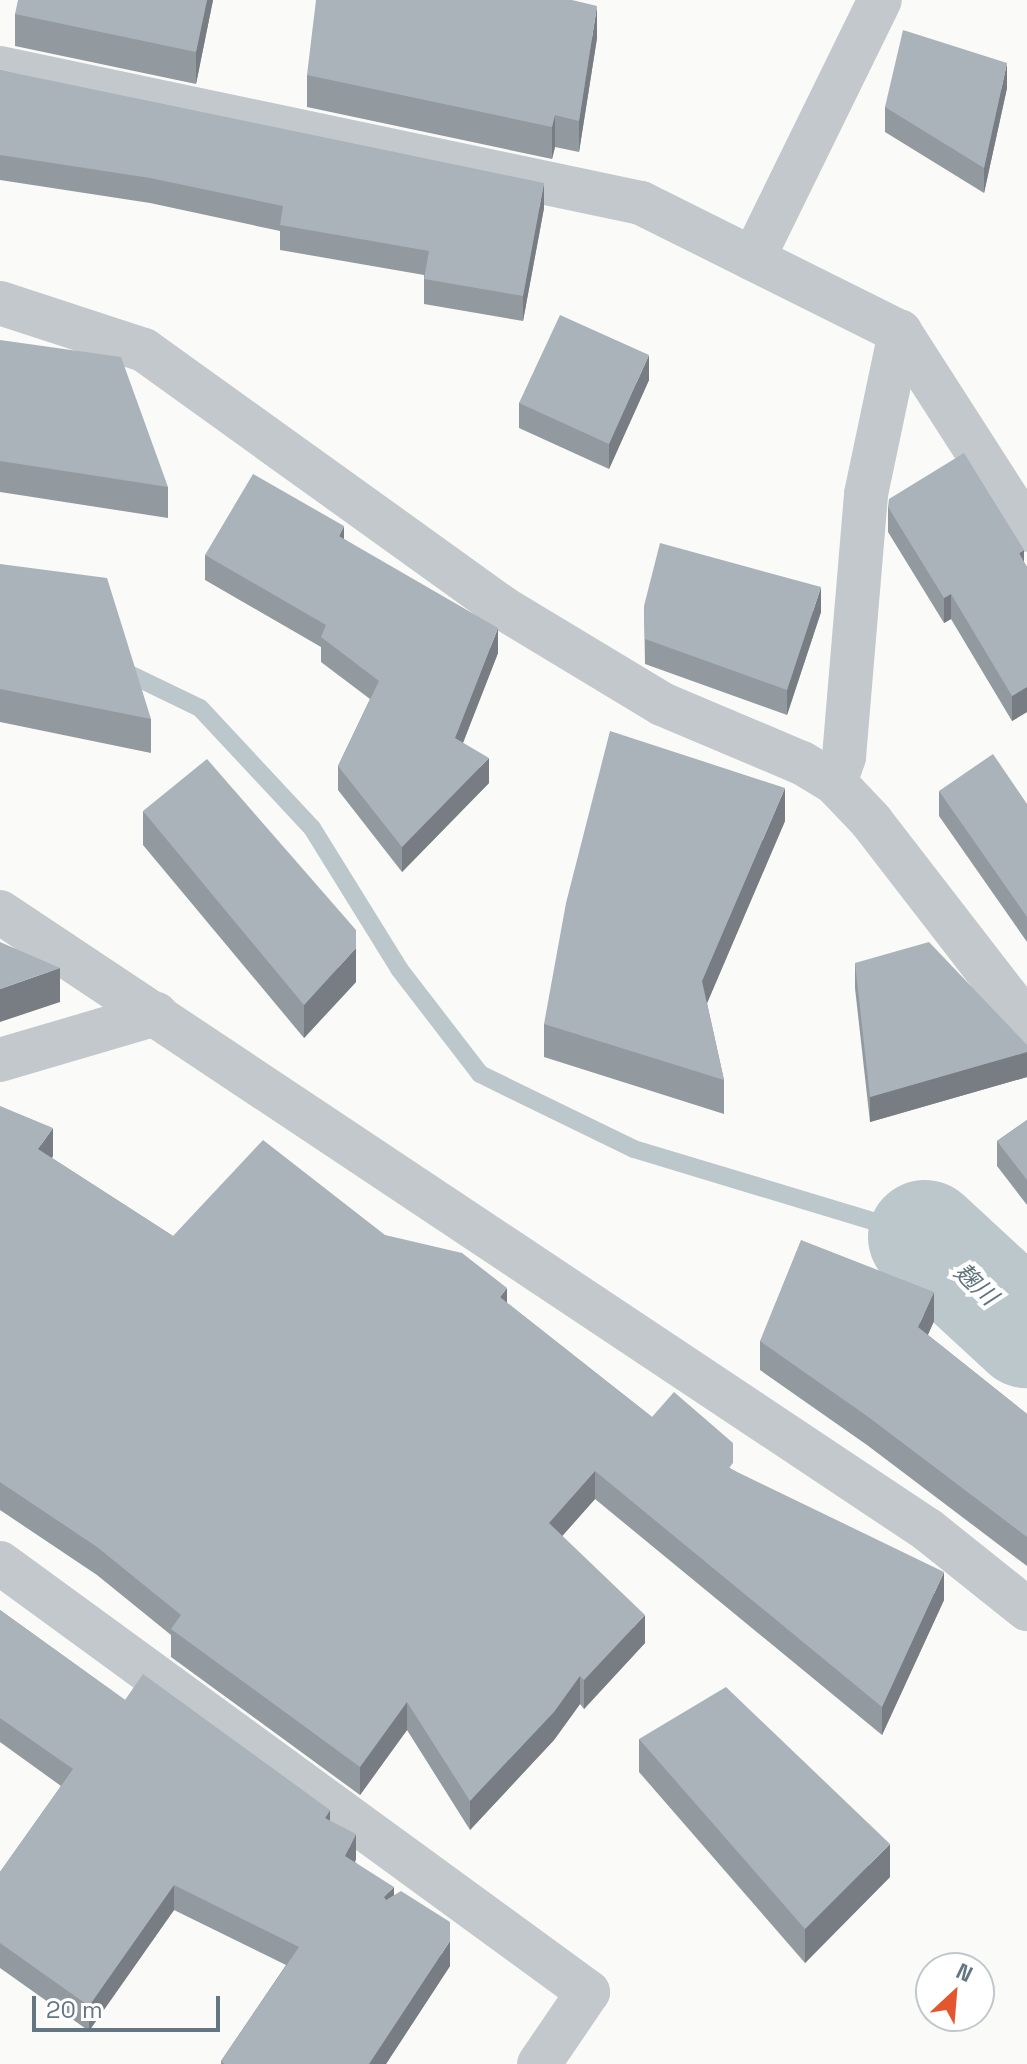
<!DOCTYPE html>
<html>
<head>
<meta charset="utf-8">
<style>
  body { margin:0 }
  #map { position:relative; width:1027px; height:2064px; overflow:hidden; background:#fafaf8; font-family:"Space Grotesk","Noto Sans JP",sans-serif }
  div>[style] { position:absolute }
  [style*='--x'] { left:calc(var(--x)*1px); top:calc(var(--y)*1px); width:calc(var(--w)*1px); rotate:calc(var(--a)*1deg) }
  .stream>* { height:18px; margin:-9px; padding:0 9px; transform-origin:9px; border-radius:9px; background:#bbc7cb }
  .river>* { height:114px; margin:-57px; padding:0 57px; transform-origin:57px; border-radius:57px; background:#bbc7cb }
  .street>* { height:44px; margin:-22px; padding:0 22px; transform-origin:22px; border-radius:22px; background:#c3c8cc }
  .wall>* { inset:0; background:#929a9f }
  .shaded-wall>* { inset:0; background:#777d82 }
  .building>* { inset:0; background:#aab3b9 }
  span { translate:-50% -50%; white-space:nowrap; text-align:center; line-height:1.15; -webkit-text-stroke:8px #fff; paint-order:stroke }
  .water-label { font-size:24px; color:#60757c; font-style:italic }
  .north { position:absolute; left:915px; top:1952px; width:80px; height:80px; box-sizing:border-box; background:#fff; border:2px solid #c1c8cd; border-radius:50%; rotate:26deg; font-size:22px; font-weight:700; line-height:32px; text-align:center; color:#657683 }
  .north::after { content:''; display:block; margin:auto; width:28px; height:36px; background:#e4572e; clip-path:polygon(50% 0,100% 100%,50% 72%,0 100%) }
  .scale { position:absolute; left:32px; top:1996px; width:188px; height:36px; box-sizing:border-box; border:4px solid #657683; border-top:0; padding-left:10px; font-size:24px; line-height:28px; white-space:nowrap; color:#657683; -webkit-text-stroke:6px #fff; paint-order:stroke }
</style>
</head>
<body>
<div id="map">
  <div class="stream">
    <div style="--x:115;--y:667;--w:94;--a:25.8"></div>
    <div style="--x:200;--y:708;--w:164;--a:47"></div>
    <div style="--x:312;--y:828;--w:167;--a:58.2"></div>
    <div style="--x:400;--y:970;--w:131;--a:52.4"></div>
    <div style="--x:480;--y:1074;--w:171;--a:26"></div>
    <div style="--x:634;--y:1149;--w:304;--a:16.8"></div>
  </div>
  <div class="river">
    <div style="--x:925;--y:1237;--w:139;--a:42.7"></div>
  </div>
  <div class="street">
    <div style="--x:0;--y:68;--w:655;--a:11.89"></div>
    <div style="--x:641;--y:203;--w:289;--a:26.5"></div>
    <div style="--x:900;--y:332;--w:235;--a:57.3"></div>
    <div style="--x:753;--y:259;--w:288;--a:-63.9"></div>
    <div style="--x:0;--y:303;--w:151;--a:18.1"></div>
    <div style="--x:144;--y:350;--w:442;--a:35.7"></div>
    <div style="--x:503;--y:608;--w:186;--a:31.1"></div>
    <div style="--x:662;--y:704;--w:152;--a:22.9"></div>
    <div style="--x:802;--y:763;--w:39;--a:31"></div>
    <div style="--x:835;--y:783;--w:52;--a:46.5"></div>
    <div style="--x:871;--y:821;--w:255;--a:52.3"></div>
    <div style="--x:835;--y:783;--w:28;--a:-71"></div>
    <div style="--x:844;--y:757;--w:264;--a:-85.2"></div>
    <div style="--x:866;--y:494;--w:166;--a:-78.1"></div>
    <div style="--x:0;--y:912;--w:1115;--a:33.66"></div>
    <div style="--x:928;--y:1530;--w:127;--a:38.6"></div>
    <div style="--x:0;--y:1060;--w:163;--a:-16.4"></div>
    <div style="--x:0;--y:1563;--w:728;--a:36.11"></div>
    <div style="--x:588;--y:1992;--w:87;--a:124.2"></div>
  </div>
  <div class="wall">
    <div style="clip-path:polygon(213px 0,196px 84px,15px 46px,15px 14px)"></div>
    <div style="clip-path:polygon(597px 38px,579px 152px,555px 147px,552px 159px,307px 107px,307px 75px)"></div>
    <div style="clip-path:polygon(0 70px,544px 208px,523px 321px,424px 304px,424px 275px,280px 250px,280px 231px,150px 203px,0 180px)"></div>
    <div style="clip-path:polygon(1007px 88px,984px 193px,885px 132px,885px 107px)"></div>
    <div style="clip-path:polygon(0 340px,168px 487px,168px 518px,0 492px)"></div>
    <div style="clip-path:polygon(649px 380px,609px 469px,519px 428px,519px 403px)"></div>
    <div style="clip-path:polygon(888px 507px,1024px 562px,1027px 567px,1027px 712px,1012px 721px,951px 619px,944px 623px,888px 532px)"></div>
    <div style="clip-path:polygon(344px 539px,498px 653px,463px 743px,489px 783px,402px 872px,338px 790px,338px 766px,370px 699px,321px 662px,321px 647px,205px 580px,205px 555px)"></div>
    <div style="clip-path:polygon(0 564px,151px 719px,151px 753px,0 722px)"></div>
    <div style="clip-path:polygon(644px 606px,821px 612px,787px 715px,645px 664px)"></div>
    <div style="clip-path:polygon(939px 791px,1027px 804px,1027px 942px,939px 816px)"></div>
    <div style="clip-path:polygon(143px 811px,356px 982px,304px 1038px,143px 845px)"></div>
    <div style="clip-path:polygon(785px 821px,707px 1003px,724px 1080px,724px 1114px,544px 1057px,544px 1024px)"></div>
    <div style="clip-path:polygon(855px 963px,1027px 1045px,1027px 1077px,870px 1122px,855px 988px)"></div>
    <div style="clip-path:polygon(0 1106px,53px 1156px,52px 1158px,173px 1236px,385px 1235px,507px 1303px,652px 1417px,733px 1470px,944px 1600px,882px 1735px,595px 1499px,562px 1536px,645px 1643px,584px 1709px,580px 1704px,554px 1740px,470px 1830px,407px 1730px,360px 1795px,171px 1657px,171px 1635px,97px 1575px,0 1510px)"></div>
    <div style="clip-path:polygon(1027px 1120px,1027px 1205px,997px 1166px,997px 1141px)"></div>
    <div style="clip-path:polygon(934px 1321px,928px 1335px,1027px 1414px,1027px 1566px,867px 1445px,760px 1370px,760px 1341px)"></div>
    <div style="clip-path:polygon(0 1610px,125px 1700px,330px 1821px,356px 1859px,355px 1862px,394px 1896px,450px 1966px,386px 2064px,221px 2064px,221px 2061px,286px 1965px,174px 1910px,89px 2031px,0 1968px,0 1872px,61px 1786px,0 1742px)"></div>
    <div style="clip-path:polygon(639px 1739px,890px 1877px,805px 1963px,639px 1772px)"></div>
  </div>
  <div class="shaded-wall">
    <div style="clip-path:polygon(207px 0,213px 0,196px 84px,196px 52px)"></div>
    <div style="clip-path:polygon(597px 6px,597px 38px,579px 152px,579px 121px)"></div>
    <div style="clip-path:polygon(1007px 63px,1007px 88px,984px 193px,984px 168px)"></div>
    <div style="clip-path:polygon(555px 115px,555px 147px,552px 159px,552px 127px)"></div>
    <div style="clip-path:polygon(544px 183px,544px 208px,523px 321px,523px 296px)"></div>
    <div style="clip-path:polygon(649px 355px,649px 380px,609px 469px,609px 444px)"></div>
    <div style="clip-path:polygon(344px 526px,344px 551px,339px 536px)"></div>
    <div style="clip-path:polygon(1024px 550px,1024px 574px,1019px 553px)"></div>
    <div style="clip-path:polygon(821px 587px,821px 612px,787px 715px,787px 690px)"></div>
    <div style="clip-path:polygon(951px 594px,951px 619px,944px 623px,944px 598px)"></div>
    <div style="clip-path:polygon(498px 628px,498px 653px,455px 763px,455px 738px)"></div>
    <div style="clip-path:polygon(1027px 687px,1027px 712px,1012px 721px,1012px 696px)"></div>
    <div style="clip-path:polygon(489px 758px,489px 783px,402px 872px,402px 847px)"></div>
    <div style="clip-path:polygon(785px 788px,785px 821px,702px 1015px,702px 981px)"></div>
    <div style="clip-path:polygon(356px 948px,356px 982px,304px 1038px,304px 1005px)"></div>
    <div style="clip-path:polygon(60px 968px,60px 1002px,0 1022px,0 989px)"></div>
    <div style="clip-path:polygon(1027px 1052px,1027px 1077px,870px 1122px,870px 1097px)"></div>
    <div style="clip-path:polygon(53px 1128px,53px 1156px,38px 1177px,38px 1149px)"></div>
    <div style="clip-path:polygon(507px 1288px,507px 1316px,500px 1297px)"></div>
    <div style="clip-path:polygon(934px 1292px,934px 1321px,918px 1356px,918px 1327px)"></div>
    <div style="clip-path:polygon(595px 1471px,595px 1499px,549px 1551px,549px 1523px)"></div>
    <div style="clip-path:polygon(944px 1572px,944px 1600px,882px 1735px,882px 1707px)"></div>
    <div style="clip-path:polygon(645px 1615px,645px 1643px,584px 1709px,584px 1680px)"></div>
    <div style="clip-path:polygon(580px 1676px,580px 1704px,554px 1740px,470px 1830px,470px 1801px)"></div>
    <div style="clip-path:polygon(407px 1702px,407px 1730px,360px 1795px,360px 1767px)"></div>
    <div style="clip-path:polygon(330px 1810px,330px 1835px,325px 1818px)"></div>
    <div style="clip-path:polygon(356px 1834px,356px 1859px,345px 1881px,345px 1856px)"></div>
    <div style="clip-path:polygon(890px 1844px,890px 1877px,805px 1963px,805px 1929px)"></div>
    <div style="clip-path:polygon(174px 1885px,174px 1910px,89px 2031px,89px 2006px)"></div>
    <div style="clip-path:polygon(394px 1887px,394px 1911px,384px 1897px)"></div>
    <div style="clip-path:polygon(450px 1941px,450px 1966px,386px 2064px,369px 2064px)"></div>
  </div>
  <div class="building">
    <div style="clip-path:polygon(18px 0,207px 0,196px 52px,15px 14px)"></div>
    <div style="clip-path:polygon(316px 0,572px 0,597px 6px,579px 121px,555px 115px,552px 127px,307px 75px)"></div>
    <div style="clip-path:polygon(903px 30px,1007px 63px,984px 168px,885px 107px)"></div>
    <div style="clip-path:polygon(0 70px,544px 183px,523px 296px,424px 279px,429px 251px,280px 225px,283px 206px,150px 178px,0 155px)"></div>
    <div style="clip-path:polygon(560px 315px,649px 355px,609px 444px,519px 403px)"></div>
    <div style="clip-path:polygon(0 340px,121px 357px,168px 487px,0 461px)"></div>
    <div style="clip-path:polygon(964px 453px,1024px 550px,1019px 553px,1027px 567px,1027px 687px,1012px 696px,951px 594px,944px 598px,888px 507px,889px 499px)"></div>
    <div style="clip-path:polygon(253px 474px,344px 526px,339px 536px,498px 628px,455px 738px,489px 758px,402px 847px,338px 766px,379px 681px,321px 637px,326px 625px,205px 555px)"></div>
    <div style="clip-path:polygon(660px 543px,821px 587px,787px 690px,645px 639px,644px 606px)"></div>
    <div style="clip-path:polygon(0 564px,107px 578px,151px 719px,0 689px)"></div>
    <div style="clip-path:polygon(610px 731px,785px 788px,702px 981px,724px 1080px,544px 1024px,566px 903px)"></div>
    <div style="clip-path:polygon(993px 754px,1027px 804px,1027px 917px,939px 791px)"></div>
    <div style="clip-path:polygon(207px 759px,356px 930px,356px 948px,304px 1005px,143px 811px)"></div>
    <div style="clip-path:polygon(0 942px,60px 968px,0 989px)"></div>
    <div style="clip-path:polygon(929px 942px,1027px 1045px,1027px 1052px,870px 1097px,855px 963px)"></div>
    <div style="clip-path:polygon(0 1106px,53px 1128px,38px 1149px,173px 1236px,263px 1140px,385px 1235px,462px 1253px,507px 1288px,500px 1297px,652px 1417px,674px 1392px,733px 1443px,733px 1463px,729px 1468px,944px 1572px,882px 1707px,595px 1471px,549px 1523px,645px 1615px,584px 1680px,580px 1676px,554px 1712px,470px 1801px,407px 1702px,360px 1767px,171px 1629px,181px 1615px,97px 1547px,0 1482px)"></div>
    <div style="clip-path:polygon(1027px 1120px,1027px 1180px,997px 1141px)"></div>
    <div style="clip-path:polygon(801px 1240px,934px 1292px,918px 1327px,1027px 1414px,1027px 1537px,867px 1416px,760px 1341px)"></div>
    <div style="clip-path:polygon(0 1610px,125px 1700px,143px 1674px,330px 1810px,325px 1818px,356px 1834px,345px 1856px,394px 1887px,384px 1897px,386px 1900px,401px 1891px,450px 1922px,450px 1941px,369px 2064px,225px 2064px,221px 2061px,299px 1947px,174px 1885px,89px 2006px,0 1943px,0 1872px,73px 1769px,0 1718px)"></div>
    <div style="clip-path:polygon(726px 1687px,890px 1844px,805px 1929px,639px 1739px)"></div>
  </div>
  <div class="water-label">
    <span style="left:976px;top:1284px;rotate:43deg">麹川</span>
  </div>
  <div class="north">N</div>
  <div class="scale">20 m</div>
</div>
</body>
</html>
